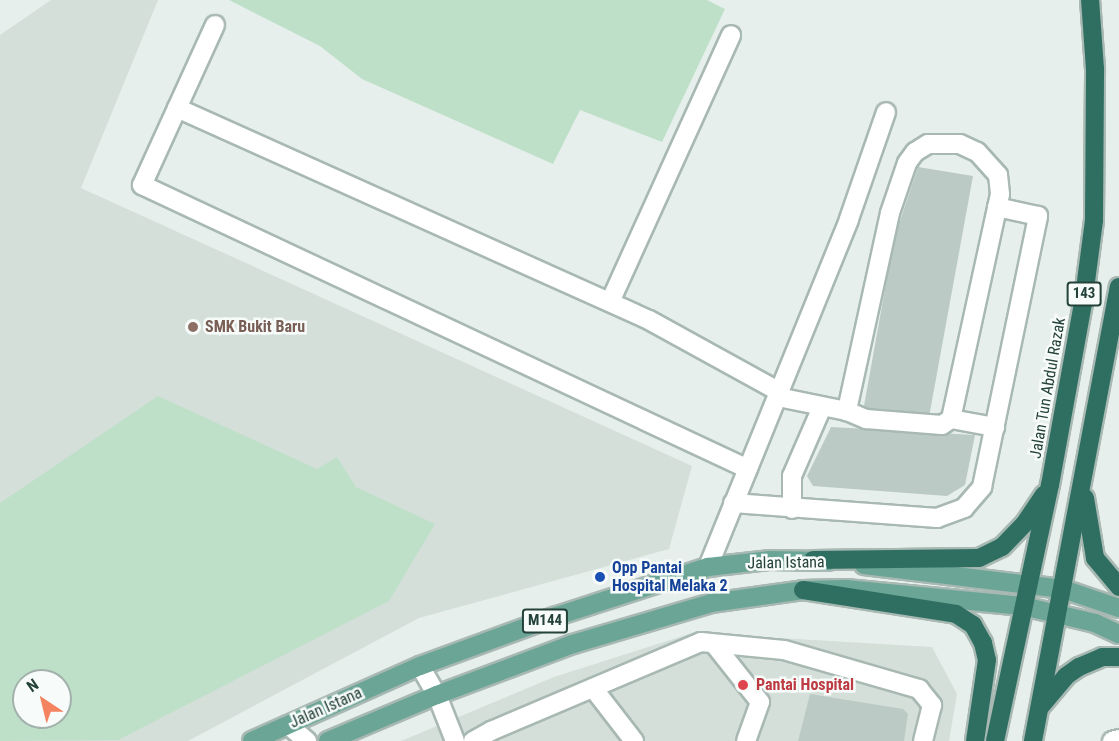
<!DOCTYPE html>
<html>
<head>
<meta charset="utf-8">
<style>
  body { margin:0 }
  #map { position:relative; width:1119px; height:741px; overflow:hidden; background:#e6efeb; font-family:"Roboto Condensed",sans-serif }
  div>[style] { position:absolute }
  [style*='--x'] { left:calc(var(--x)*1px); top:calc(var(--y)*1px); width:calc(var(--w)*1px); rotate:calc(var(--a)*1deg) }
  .built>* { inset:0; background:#d4dfda }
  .green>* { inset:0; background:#bfe0c8 }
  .building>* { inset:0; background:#bbcac4 }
  .roads { filter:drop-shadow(2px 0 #a8b8b2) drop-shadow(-2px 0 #a8b8b2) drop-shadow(0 2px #a8b8b2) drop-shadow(0 -2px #a8b8b2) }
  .minor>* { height:18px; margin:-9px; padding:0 9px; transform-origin:9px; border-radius:9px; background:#fff }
  .major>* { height:18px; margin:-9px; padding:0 9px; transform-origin:9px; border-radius:9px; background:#6aa596 }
  .highway>* { height:18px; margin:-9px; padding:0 9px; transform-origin:9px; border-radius:9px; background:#2f6f62 }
  .dots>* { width:16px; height:16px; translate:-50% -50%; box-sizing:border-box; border:3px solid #f7fbf9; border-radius:50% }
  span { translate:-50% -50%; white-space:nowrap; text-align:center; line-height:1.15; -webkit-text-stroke:5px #f7fbf9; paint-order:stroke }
  .shield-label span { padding:2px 4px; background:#f7fbf9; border:2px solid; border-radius:4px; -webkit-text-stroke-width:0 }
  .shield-label { font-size:15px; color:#24423a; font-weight:700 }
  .education-label { font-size:16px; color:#785e54; font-weight:700 }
  .left { translate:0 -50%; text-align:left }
  .street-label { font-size:16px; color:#24423a }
  .transit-label { font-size:16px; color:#164399; font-weight:700 }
  .health-label { font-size:16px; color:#be3a42; font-weight:700 }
  .north { position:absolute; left:12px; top:669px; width:60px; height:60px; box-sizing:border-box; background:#f7fbf9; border:2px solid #a3b1ad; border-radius:50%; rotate:325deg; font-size:16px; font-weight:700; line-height:24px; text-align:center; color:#24423a }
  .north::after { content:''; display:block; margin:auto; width:21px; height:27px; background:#f4845f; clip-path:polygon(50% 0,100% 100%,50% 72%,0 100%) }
</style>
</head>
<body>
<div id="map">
  <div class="built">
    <div style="clip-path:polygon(evenodd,51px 0,158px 0,81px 188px,692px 466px,669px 549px,419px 618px,188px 741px,0 741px,0 35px,51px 0,24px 681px,60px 681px,60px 717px,24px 717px,24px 681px)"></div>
    <div style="clip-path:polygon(692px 633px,932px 647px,957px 694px,949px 741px,401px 741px,554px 677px)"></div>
  </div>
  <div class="green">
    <div style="clip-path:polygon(229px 0,707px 0,725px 9px,662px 142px,580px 110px,553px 164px,362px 79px,320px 46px)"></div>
    <div style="clip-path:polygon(evenodd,158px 396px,317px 469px,337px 457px,356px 487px,435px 524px,389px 601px,118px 740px,0 741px,0 503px,158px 396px,24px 681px,60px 681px,60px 717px,24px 717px,24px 681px)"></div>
  </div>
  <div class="building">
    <div style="clip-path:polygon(918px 167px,973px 176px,929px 417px,869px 414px,864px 406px,894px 239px)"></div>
    <div style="clip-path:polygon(831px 427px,975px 435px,965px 485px,947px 496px,813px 486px,807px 476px)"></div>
    <div style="clip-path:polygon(810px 694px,903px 709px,908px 714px,904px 741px,798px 741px)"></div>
  </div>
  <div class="roads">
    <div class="minor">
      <div style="--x:215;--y:25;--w:176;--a:114.5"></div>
      <div style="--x:142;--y:185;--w:669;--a:25.11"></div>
      <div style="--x:177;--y:108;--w:517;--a:24.19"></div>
      <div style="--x:649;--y:320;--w:149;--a:28.8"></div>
      <div style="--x:610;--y:302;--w:293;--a:-65.6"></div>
      <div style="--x:778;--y:397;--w:70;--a:11.5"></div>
      <div style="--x:847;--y:411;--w:21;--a:23"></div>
      <div style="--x:866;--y:419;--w:76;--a:4.5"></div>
      <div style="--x:942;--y:425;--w:11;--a:-34"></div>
      <div style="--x:951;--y:419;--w:230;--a:-77.7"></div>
      <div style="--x:1000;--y:194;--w:19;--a:-96"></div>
      <div style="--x:998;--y:175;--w:31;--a:-132"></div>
      <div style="--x:977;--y:152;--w:19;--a:-155"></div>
      <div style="--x:960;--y:144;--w:32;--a:180"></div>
      <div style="--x:928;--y:144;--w:15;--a:148"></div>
      <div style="--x:915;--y:152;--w:14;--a:126"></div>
      <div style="--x:907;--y:163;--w:53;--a:108.8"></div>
      <div style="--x:890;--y:213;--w:203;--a:102.3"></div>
      <div style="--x:951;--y:419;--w:45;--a:10.3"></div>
      <div style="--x:733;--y:503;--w:205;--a:4.2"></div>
      <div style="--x:937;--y:518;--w:29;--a:-20"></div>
      <div style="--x:964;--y:508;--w:28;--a:-49"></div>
      <div style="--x:982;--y:487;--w:277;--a:-78.3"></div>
      <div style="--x:1038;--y:216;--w:42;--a:-167.6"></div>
      <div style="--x:792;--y:509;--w:33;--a:-90"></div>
      <div style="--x:792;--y:476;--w:75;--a:-66.5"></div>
      <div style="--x:708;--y:567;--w:375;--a:-67.9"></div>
      <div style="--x:849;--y:219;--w:113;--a:-70.9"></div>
      <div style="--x:714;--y:644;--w:74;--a:51.6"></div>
      <div style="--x:760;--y:702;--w:41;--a:109.7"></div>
      <div style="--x:420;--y:666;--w:34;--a:60"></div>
      <div style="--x:437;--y:695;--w:49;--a:68.6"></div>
      <div style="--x:593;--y:688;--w:67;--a:52.3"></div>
      <div style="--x:288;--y:725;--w:25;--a:40"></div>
      <div style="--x:473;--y:741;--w:21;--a:-29"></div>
      <div style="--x:491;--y:731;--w:228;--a:-23"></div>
      <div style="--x:701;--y:642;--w:83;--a:5.5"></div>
      <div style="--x:784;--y:650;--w:141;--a:16.1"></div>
      <div style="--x:919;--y:689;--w:21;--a:51"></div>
      <div style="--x:932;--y:705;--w:37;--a:104"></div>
      <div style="--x:1112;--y:741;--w:7;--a:-16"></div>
    </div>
    <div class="major">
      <div style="--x:864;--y:565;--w:200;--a:6.9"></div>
      <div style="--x:1063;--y:589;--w:59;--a:18.7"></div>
      <div style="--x:252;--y:741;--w:184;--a:-24.1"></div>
      <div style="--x:420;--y:666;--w:146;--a:-20.1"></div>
      <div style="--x:557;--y:616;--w:159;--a:-18"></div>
      <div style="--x:708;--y:567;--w:61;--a:-6.5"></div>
      <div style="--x:769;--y:560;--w:59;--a:1"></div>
      <div style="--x:328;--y:741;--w:118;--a:-22.9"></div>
      <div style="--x:437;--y:695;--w:145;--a:-20.6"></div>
      <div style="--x:573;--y:644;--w:144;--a:-16.5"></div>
      <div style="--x:711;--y:603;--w:93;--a:-8"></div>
      <div style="--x:803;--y:590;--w:43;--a:-1.3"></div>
      <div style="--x:846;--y:589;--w:178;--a:5.5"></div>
      <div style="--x:1023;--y:606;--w:74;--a:13.3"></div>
      <div style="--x:1095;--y:623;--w:26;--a:25"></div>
    </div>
    <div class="highway">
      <div style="--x:1085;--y:498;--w:61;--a:80.5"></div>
      <div style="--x:1095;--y:558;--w:38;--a:50"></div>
      <div style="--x:813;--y:560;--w:166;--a:-0.7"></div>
      <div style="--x:979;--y:558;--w:25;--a:-26"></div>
      <div style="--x:1002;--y:547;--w:33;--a:-46"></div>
      <div style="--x:1025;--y:523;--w:34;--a:-56"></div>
      <div style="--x:803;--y:590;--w:155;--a:8.9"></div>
      <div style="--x:956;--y:614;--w:20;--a:33"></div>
      <div style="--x:973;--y:625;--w:21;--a:61"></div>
      <div style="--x:983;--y:643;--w:17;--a:77"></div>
      <div style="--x:987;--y:660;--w:82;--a:98.4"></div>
      <div style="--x:1041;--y:706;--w:39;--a:-50"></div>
      <div style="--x:1066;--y:676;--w:16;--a:-35"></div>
      <div style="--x:1079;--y:667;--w:25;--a:-23"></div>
      <div style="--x:1102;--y:657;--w:17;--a:0"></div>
      <div style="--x:995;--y:741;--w:262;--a:-77.9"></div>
      <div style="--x:1050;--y:485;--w:184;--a:-79.7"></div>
      <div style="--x:1083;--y:304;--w:85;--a:-82.5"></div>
      <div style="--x:1094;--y:220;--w:151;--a:-89.6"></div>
      <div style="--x:1095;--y:69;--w:69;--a:-94.1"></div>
      <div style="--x:1033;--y:741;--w:462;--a:-79.3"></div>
    </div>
  </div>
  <div class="dots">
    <div style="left:193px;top:327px;background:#8d6e63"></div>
    <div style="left:600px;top:577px;background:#1a4fb4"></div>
    <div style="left:743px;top:685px;background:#e0444e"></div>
  </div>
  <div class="shield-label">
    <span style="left:1084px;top:294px">143</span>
    <span style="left:545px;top:621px">M144</span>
  </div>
  <div class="education-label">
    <span class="left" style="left:205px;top:327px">SMK Bukit Baru</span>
  </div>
  <div class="street-label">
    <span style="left:1048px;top:388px;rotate:-80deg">Jalan Tun Abdul Razak</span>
    <span style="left:786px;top:563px;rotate:-1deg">Jalan Istana</span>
    <span style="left:326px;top:708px;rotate:-24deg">Jalan Istana</span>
  </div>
  <div class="transit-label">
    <span class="left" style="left:612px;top:577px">Opp Pantai<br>Hospital Melaka 2</span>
  </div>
  <div class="health-label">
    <span class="left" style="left:756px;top:685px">Pantai Hospital</span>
  </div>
  <div class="north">N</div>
</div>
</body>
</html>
